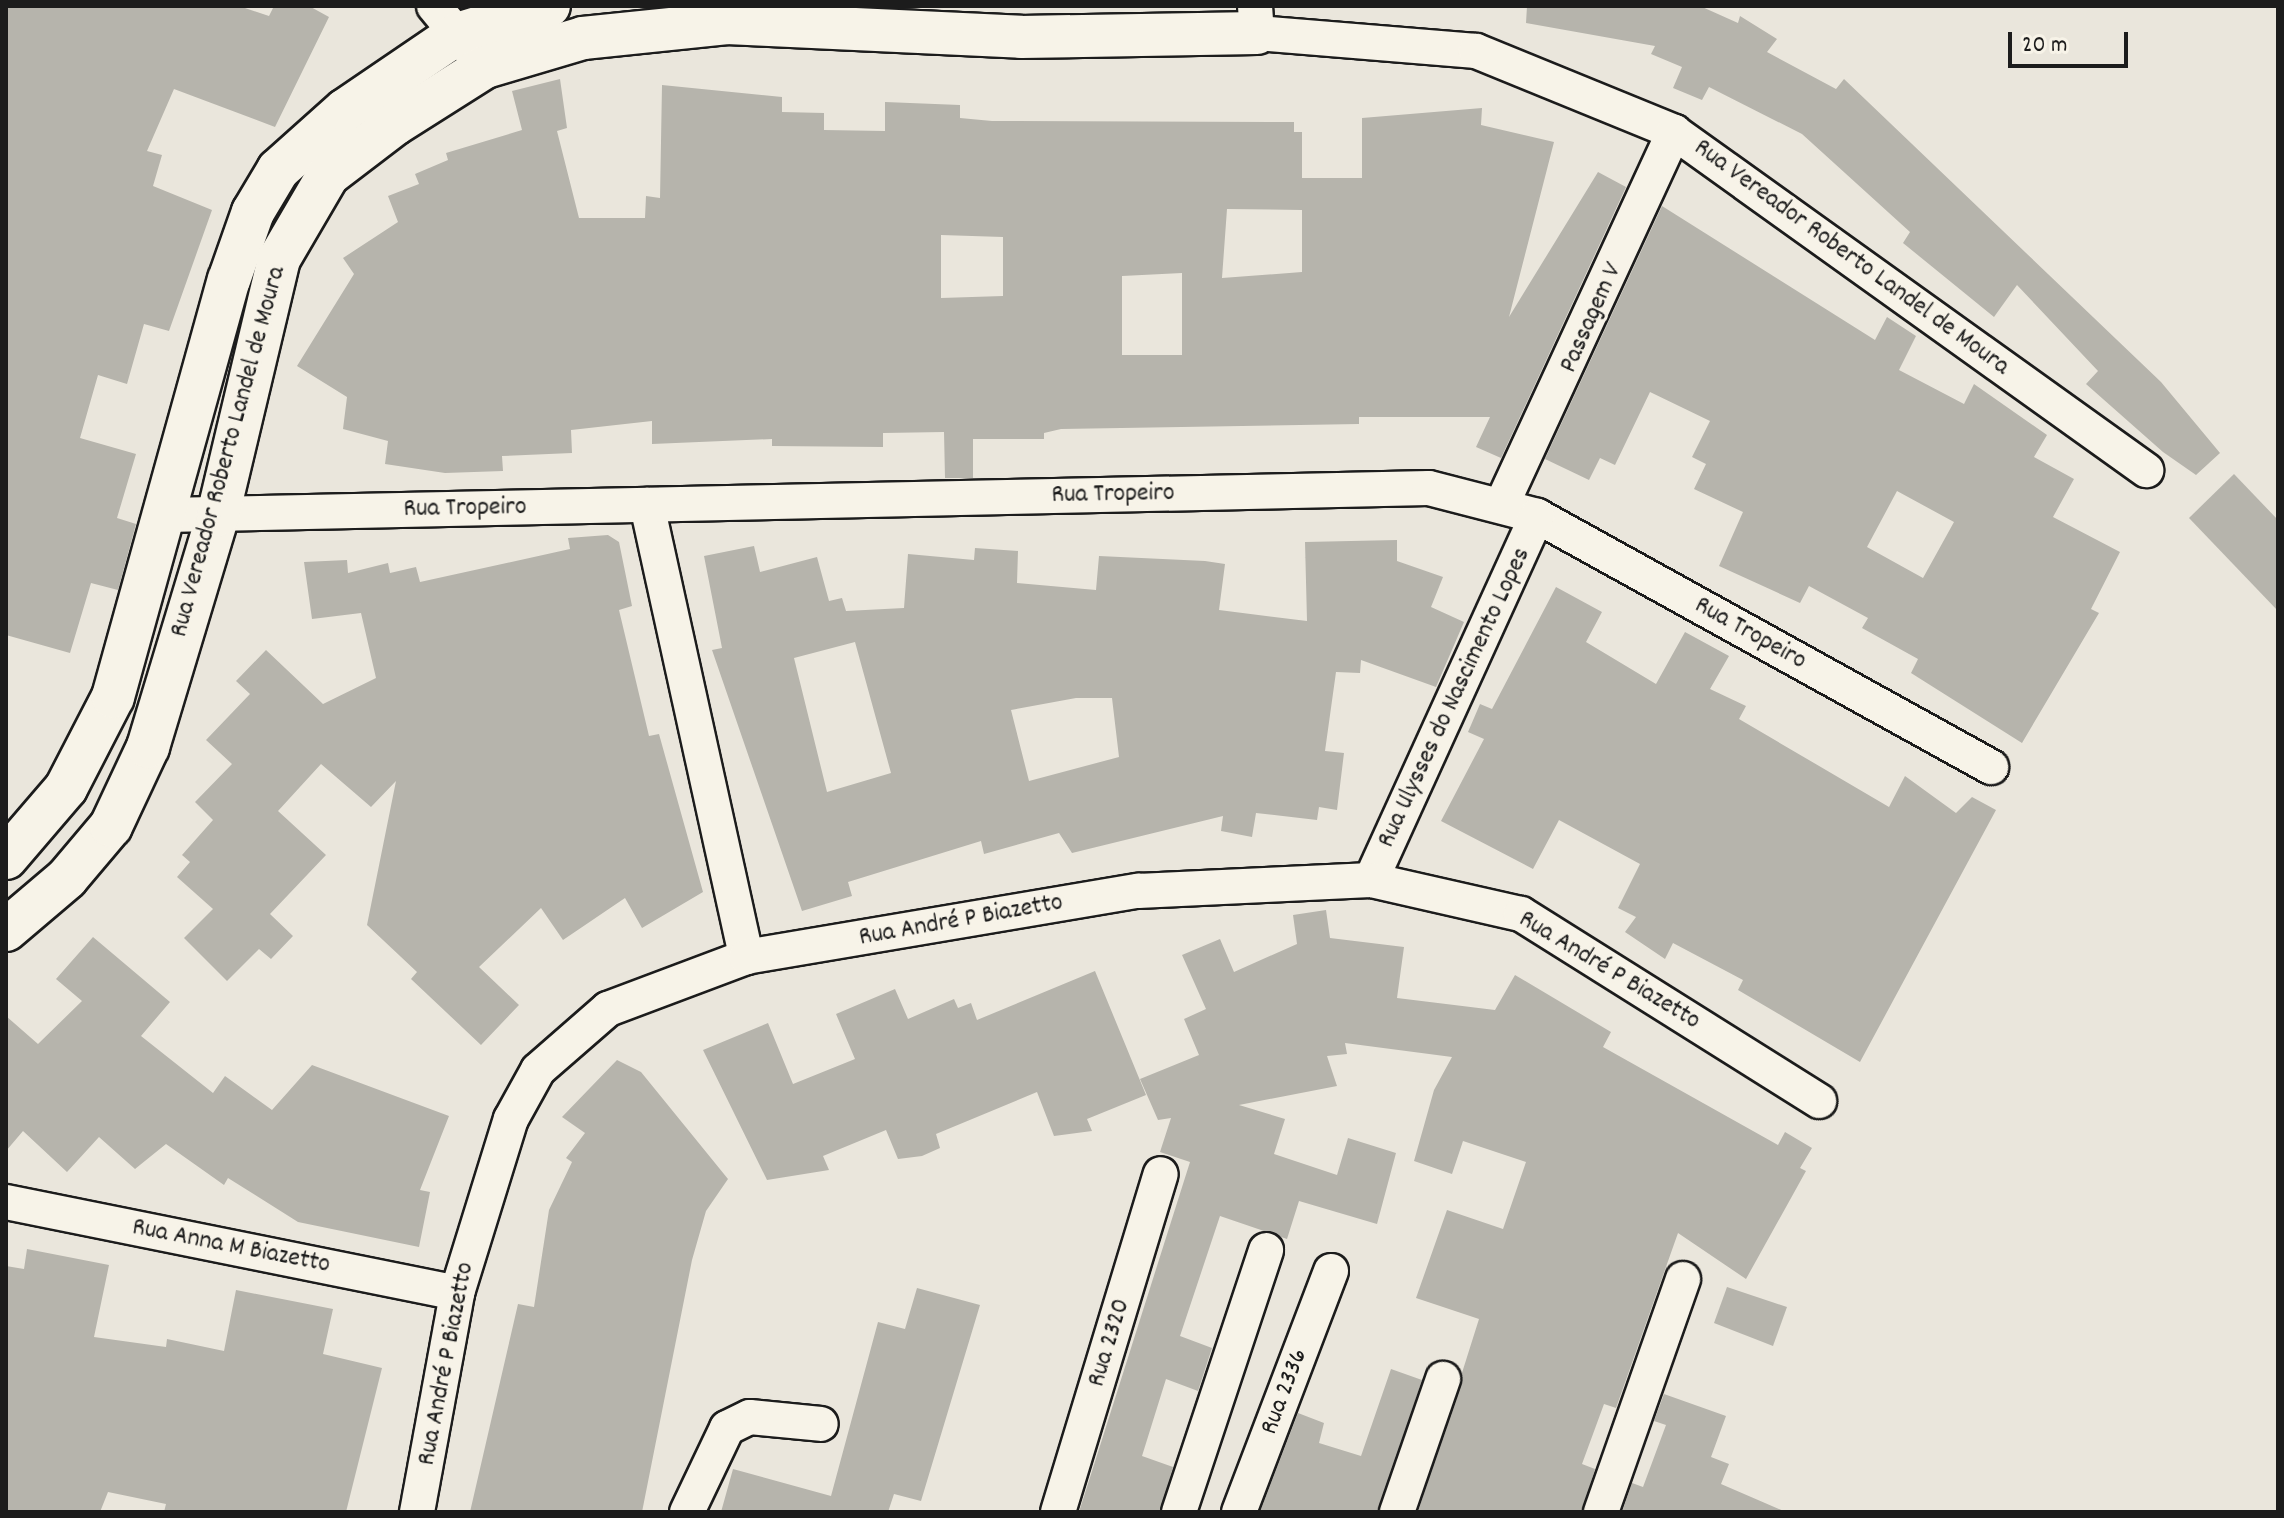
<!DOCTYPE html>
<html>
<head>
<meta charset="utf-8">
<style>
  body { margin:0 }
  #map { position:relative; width:2284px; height:1518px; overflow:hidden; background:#eae6dc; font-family:Dekko,sans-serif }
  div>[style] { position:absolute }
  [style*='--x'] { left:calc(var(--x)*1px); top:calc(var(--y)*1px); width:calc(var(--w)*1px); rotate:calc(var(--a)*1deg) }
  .building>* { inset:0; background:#b6b4ac }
  .roads { filter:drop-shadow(2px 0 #1c1c1c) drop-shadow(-2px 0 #1c1c1c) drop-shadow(0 2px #1c1c1c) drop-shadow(0 -2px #1c1c1c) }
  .minor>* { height:34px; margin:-17px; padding:0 17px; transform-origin:17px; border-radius:17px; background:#f7f3e8 }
  .tertiary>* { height:42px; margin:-21px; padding:0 21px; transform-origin:21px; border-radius:21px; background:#f7f3e8 }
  span { translate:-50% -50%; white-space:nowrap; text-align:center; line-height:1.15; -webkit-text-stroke:6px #f7f3e8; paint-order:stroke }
  .street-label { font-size:26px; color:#1c1c1c }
  .frame { position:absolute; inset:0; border:8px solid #1c1c1c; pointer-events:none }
  .scale { position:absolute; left:2008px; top:32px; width:120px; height:36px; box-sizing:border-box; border:4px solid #1c1c1c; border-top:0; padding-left:10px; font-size:24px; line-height:28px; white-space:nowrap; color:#1c1c1c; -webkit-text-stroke:6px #f7f3e8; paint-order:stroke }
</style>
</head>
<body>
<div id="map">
  <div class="building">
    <div style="clip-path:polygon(6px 6px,239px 6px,269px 16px,274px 6px,309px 6px,329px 17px,275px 127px,174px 89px,147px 151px,162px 155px,153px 186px,212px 210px,169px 331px,144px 324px,127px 384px,98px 375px,80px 438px,136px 454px,117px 518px,136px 524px,118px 590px,91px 583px,70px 653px,6px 635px)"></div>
    <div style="clip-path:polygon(1527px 6px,1700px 6px,1738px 23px,1740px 16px,1777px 39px,1767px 52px,1836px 89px,1844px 79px,2161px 382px,2220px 453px,2196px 475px,2163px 452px,2086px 384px,2098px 371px,2017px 285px,1994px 317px,1903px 243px,1910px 232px,1802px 134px,1709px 87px,1702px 100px,1673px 88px,1682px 67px,1651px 54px,1655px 46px,1526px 23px)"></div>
    <div style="clip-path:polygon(evenodd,560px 79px,567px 128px,557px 131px,579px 218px,645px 218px,646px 196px,660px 198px,662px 85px,782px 97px,782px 112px,824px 113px,824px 130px,885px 131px,885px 102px,960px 105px,960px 118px,992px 121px,1294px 122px,1294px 132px,1302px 132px,1302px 178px,1362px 178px,1362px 118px,1482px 108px,1481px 125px,1554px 142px,1509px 317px,1598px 172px,1626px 187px,1501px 458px,1476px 447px,1490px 417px,1359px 417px,1359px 424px,1061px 429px,1044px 433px,1044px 439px,973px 439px,973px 478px,945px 478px,944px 432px,883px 433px,883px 447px,772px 446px,772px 439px,652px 444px,652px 421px,571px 430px,572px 453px,502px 456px,503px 471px,445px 473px,385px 464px,388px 441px,343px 429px,347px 397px,297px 366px,354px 274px,343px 258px,398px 222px,388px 196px,419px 184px,415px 174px,448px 160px,446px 153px,522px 130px,512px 91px,560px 79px,1227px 209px,1302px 210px,1302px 272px,1222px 278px,1227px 209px,560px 79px,941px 235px,1003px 237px,1003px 296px,941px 298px,941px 235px,560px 79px,1182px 273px,1182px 355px,1122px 355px,1122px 276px,1182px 273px)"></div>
    <div style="clip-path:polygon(evenodd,1662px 206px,1875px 340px,1887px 317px,1916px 336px,1899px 370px,1964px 404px,1974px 384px,2047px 435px,2034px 457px,2074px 479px,2053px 517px,2120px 552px,2091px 609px,2099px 613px,2022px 743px,1911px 673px,1918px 659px,1862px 628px,1868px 618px,1809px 586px,1800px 603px,1719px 566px,1743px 512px,1694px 489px,1706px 464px,1692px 457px,1710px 421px,1650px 392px,1615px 465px,1600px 458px,1589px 480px,1545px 459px,1662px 206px,1897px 491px,1954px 522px,1923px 578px,1867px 547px,1897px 491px)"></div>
    <div style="clip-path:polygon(2234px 474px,2278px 520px,2278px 611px,2189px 518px)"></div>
    <div style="clip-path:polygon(608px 535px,619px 542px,632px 606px,619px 610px,649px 736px,659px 734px,703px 892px,642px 928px,625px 898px,563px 940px,541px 908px,479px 967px,519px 1005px,481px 1045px,411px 979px,417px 972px,367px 925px,396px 781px,371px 807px,321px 764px,278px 811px,326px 855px,270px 914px,293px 936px,271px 959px,259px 949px,227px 981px,184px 938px,213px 909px,177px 877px,190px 862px,182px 855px,213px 820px,195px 802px,232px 764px,206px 740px,250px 694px,236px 681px,266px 650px,323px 704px,376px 678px,361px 613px,312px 619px,304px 562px,347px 560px,348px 573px,388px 563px,390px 573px,416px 567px,420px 582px,570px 549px,568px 538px)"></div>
    <div style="clip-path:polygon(evenodd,1397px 540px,1397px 561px,1443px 577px,1431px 607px,1464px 622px,1436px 687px,1361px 660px,1360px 673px,1336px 672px,1325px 751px,1344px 753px,1337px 810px,1319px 807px,1317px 820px,1256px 813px,1252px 837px,1221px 831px,1223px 816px,1072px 853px,1059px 833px,984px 854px,981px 841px,848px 882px,852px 896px,802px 911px,712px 650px,722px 648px,704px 556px,754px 546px,760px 572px,817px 557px,829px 601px,842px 598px,846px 611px,904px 608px,908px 554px,974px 560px,975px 548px,1018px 551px,1017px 583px,1096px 590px,1099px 556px,1205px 561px,1225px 564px,1219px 610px,1307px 621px,1305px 542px,1397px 540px,855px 642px,891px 773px,827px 792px,794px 658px,855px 642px,1397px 540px,1076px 698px,1112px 698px,1119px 757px,1029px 781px,1011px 710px,1076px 698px)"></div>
    <div style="clip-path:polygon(1556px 587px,1602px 612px,1586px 642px,1656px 684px,1685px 632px,1729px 656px,1710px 689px,1746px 706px,1739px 719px,1889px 807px,1905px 776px,1956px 813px,1972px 797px,1996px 810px,1860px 1062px,1738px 990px,1743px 980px,1673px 943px,1665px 959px,1625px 932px,1636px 917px,1618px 908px,1640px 864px,1559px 820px,1533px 869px,1441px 821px,1484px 739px,1468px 732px,1480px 704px,1492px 709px)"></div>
    <div style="clip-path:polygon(1326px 910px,1330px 938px,1404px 947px,1397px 998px,1495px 1010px,1515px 975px,1611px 1032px,1603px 1047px,1778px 1145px,1785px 1132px,1812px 1148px,1800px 1168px,1806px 1171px,1746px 1279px,1678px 1233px,1616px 1408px,1604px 1404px,1582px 1464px,1595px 1469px,1582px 1512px,1418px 1512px,1479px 1319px,1416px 1298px,1447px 1210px,1503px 1229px,1526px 1162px,1463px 1141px,1452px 1174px,1414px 1161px,1434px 1090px,1452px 1057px,1345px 1043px,1347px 1054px,1327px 1056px,1337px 1086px,1239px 1105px,1285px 1119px,1274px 1154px,1337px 1175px,1348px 1138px,1396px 1153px,1377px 1224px,1299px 1201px,1287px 1239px,1220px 1216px,1180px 1336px,1212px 1348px,1198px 1391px,1166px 1379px,1142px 1456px,1173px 1467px,1160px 1512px,1079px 1512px,1190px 1162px,1160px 1152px,1171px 1118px,1158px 1120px,1140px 1079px,1199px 1055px,1184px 1019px,1206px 1009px,1182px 955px,1220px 939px,1234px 972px,1297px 944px,1293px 915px)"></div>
    <div style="clip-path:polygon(93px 937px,170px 1002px,141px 1036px,213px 1093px,225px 1076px,272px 1110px,312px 1065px,449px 1116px,420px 1190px,430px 1192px,419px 1247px,298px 1222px,228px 1178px,224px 1185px,166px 1144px,135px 1169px,99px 1137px,67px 1172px,23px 1131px,6px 1151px,6px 1016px,38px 1044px,82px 1001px,56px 979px)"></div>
    <div style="clip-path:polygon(1095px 971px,1146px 1095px,1087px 1119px,1092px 1131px,1054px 1136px,1037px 1092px,936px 1134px,940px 1148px,922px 1156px,898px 1159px,886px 1130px,823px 1156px,829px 1170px,767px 1180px,703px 1050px,768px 1023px,793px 1084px,855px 1059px,836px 1014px,895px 989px,908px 1019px,954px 999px,958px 1008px,971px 1003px,977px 1020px)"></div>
    <div style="clip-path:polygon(617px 1060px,641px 1072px,728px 1179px,706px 1211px,692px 1260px,642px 1512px,470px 1512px,518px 1304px,534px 1307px,549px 1210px,572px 1162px,566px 1158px,585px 1133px,562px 1117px)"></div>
    <div style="clip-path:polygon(27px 1249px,109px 1265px,94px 1337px,166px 1347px,167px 1339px,224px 1351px,236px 1290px,333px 1309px,323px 1354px,382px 1368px,346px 1512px,164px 1512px,166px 1504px,108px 1492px,100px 1512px,6px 1512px,6px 1266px,24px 1269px)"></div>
    <div style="clip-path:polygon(1727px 1287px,1787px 1307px,1773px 1346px,1714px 1323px)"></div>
    <div style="clip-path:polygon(917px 1288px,980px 1305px,921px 1501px,894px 1494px,888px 1512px,721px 1512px,733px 1469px,831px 1496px,878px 1322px,905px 1329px)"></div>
    <div style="clip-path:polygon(1391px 1369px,1422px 1380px,1378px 1512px,1260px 1512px,1298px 1413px,1324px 1423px,1319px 1443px,1361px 1456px)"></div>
    <div style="clip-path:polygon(1664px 1394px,1726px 1416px,1711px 1457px,1729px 1464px,1721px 1484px,1786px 1512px,1622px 1512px,1632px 1483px,1643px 1487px,1666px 1425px,1654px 1421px)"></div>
  </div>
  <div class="roads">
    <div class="minor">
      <div style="--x:434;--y:6;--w:60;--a:50.4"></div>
      <div style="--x:1255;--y:6;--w:27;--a:86"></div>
      <div style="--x:1257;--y:33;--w:220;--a:4.7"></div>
      <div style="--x:1476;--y:51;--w:214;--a:22.2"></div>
      <div style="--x:1674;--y:132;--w:581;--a:35.61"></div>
      <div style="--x:1503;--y:502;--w:408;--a:-65.2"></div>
      <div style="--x:647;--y:505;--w:463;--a:77.6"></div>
      <div style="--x:166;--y:515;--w:1263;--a:-1.22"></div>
      <div style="--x:1429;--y:488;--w:112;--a:14.5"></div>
      <div style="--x:1537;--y:516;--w:519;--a:28.94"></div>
      <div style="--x:1371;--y:880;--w:400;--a:-65.5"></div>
      <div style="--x:6;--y:1202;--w:460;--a:11.4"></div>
      <div style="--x:417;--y:1512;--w:223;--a:-79.6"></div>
      <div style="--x:457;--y:1293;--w:182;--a:-72.8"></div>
      <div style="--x:511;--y:1119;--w:56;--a:-61.1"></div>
      <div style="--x:538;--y:1070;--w:93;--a:-41.1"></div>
      <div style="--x:608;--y:1009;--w:147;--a:-20.6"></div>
      <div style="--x:746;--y:957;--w:398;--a:-9.6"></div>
      <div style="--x:1138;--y:891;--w:233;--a:-2.7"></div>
      <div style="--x:1371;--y:880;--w:154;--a:12.8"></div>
      <div style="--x:1521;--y:914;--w:352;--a:32.1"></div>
      <div style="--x:687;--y:1512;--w:93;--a:-64.5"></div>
      <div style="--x:727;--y:1428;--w:25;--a:-26"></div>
      <div style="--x:750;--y:1417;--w:71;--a:5.6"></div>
      <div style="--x:1058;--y:1512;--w:353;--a:-73.1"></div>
      <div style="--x:1179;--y:1512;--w:276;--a:-71.6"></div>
      <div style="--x:1239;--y:1512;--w:258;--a:-69.1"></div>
      <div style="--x:1397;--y:1512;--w:141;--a:-70.9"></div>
      <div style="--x:1601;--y:1512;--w:247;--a:-70.6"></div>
    </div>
    <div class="tertiary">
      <div style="--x:6;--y:858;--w:92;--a:-49.4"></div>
      <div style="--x:66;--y:788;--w:102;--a:-62.7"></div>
      <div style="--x:113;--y:697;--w:433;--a:-74.5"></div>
      <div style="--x:229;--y:280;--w:72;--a:-70.6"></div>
      <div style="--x:253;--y:212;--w:49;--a:-59.2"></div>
      <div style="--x:278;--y:170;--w:90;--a:-41.8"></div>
      <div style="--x:345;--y:110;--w:135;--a:-34.2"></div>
      <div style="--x:457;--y:34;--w:96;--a:-16.9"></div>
      <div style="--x:6;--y:930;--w:80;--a:-40.4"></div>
      <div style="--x:67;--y:878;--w:68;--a:-49.8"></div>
      <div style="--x:111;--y:826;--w:87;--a:-64.9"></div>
      <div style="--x:148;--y:747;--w:242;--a:-73.2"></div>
      <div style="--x:218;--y:515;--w:263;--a:-76.6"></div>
      <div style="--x:279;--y:259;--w:97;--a:-59.7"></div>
      <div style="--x:328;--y:175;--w:84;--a:-37.3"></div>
      <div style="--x:395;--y:124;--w:107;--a:-32.3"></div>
      <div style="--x:485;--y:67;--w:102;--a:-16.5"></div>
      <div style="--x:583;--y:38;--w:145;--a:-5.9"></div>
      <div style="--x:727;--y:23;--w:294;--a:2.7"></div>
      <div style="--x:1021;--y:37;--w:236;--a:-1"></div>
    </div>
  </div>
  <div class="street-label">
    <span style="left:1851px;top:258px;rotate:36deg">Rua Vereador Roberto Landel de Moura</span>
    <span style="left:1592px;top:318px;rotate:-66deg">Passagem V</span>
    <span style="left:229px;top:452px;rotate:-75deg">Rua Vereador Roberto Landel de Moura</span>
    <span style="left:1113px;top:495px;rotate:-1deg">Rua Tropeiro</span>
    <span style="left:465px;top:509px;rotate:-1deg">Rua Tropeiro</span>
    <span style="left:1750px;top:634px;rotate:29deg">Rua Tropeiro</span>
    <span style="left:1455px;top:698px;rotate:-65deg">Rua Ulysses do Nascimento Lopes</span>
    <span style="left:961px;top:921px;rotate:-10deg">Rua André P Biazetto</span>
    <span style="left:1609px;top:971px;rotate:31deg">Rua André P Biazetto</span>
    <span style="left:231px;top:1247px;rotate:11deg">Rua Anna M Biazetto</span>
    <span style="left:1110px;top:1343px;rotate:-73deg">Rua 2320</span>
    <span style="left:447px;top:1364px;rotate:-79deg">Rua André P Biazetto</span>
    <span style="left:1285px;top:1392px;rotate:-69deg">Rua 2336</span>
  </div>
  <div class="frame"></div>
  <div class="scale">20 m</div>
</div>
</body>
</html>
